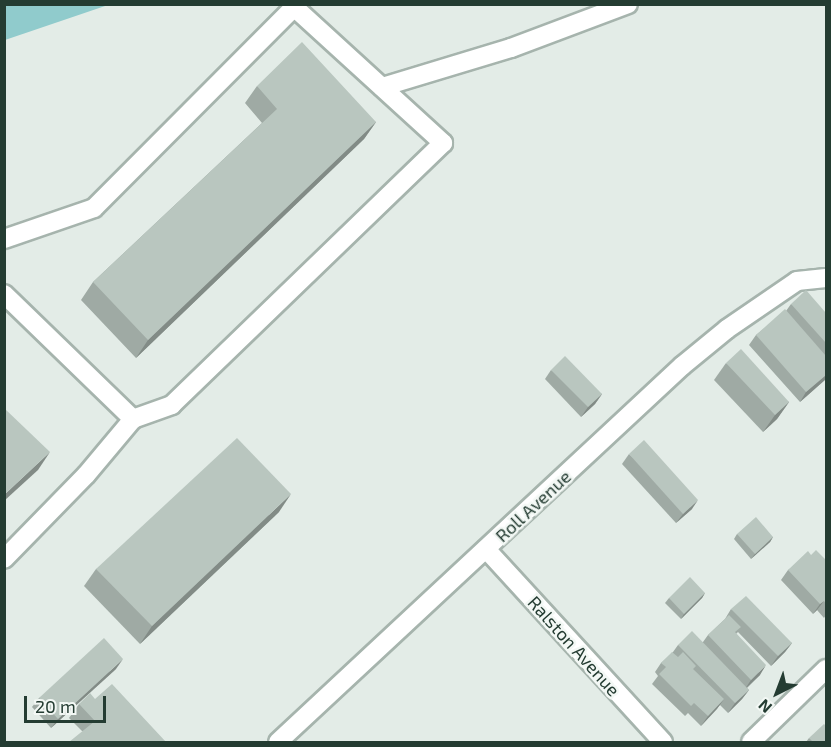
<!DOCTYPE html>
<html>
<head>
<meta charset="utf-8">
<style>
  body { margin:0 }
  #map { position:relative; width:831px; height:747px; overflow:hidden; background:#e3ece7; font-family:"Exo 2",sans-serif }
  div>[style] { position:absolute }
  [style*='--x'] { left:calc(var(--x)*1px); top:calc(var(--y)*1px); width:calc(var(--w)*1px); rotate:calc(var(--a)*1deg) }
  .water>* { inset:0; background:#90cbcc }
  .roads { filter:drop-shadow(2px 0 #a6b4ad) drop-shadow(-2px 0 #a6b4ad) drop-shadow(0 2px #a6b4ad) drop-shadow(0 -2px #a6b4ad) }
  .minor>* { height:18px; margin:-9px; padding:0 9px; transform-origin:9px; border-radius:9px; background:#fff }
  .wall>* { inset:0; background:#9faaa4 }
  .shaded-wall>* { inset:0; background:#828b86 }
  .building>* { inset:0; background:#b9c6bf }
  span { translate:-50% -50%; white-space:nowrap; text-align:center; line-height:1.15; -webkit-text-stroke:5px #f3f8f5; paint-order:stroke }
  .street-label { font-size:18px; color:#243c32 }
  .frame { position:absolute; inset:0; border:6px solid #243c32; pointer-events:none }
  .north { position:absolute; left:747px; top:663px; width:60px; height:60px; -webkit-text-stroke:4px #f3f8f5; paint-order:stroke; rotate:222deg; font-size:16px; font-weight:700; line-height:24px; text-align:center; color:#243c32 }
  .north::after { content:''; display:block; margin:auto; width:21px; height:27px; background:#243c32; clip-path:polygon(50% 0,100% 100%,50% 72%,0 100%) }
  .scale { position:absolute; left:24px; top:696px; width:82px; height:27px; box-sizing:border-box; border:3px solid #243c32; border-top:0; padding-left:8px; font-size:18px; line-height:21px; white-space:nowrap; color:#243c32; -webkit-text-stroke:4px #f3f8f5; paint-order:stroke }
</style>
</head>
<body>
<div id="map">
  <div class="water">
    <div style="clip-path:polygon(5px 4px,108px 4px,108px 5px,5px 40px)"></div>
  </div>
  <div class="roads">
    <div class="minor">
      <div style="--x:382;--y:87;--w:135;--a:-16.8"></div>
      <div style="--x:511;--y:48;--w:125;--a:-20.6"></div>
      <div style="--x:4;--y:239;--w:95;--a:-19"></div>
      <div style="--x:94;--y:208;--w:284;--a:-45.1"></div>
      <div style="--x:294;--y:7;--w:202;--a:42.4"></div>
      <div style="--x:443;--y:143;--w:377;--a:136"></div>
      <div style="--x:172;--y:405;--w:41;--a:160.3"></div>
      <div style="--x:133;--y:419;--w:73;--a:130"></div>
      <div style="--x:86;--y:475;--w:117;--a:134.3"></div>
      <div style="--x:4;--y:294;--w:180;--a:44.1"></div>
      <div style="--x:486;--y:549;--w:262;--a:47.5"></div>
      <div style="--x:278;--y:742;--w:552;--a:-42.94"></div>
      <div style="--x:682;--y:366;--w:58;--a:-39.4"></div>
      <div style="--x:727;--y:329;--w:85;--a:-34.4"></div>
      <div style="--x:797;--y:281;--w:29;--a:-6"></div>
      <div style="--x:751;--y:742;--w:105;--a:-44.2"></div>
    </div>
  </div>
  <div class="wall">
    <div style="clip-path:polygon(257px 86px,376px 122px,364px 139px,136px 358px,81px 300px,93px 282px,262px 123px,245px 103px)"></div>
    <div style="clip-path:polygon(791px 304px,826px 313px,826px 379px,800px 402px,749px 345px,756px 335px,786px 311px)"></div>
    <div style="clip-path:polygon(726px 363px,789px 402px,777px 419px,763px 432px,714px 380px)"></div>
    <div style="clip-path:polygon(551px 370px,602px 394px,595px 404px,581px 417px,545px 379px)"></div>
    <div style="clip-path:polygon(629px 454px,692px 509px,676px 523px,622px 464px)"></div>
    <div style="clip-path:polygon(279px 512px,140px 644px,84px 586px,96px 569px)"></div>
    <div style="clip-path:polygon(737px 534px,773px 537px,770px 542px,751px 559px,734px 539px)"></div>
    <div style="clip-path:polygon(811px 555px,826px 560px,826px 615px,824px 618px,817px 610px,813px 614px,781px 580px,788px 570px)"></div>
    <div style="clip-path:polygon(705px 593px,702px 598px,681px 619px,665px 603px,669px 598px)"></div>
    <div style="clip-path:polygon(731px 609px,792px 643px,785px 652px,771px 666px,738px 632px,736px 634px,760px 675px,747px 688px,749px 690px,742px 699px,728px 713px,720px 705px,701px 726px,688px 713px,685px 716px,652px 684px,658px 676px,655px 672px,661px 663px,673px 652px,678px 645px,703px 642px,708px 635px,725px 619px)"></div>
    <div style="clip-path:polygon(116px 669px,51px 728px,32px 707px,39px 698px)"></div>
    <div style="clip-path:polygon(95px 699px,166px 742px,82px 731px,69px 718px,79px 704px)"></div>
    <div style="clip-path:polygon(809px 738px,826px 742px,806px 742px)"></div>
  </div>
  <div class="shaded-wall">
    <div style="clip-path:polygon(376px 122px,364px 139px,136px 358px,148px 340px)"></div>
    <div style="clip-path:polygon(826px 375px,826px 379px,800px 402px,806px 392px)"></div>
    <div style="clip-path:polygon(602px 394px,595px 404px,581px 417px,588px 407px)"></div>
    <div style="clip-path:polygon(789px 402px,777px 419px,763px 432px,775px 415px)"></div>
    <div style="clip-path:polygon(50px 452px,38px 470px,4px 501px,4px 495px)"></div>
    <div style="clip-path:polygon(291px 494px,279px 512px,140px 644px,152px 626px)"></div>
    <div style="clip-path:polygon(698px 500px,692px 509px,676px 523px,683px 514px)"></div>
    <div style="clip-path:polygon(773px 537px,770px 542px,751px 559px,755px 554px)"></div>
    <div style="clip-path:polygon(705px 593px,702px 598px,681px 619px,684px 614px)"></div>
    <div style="clip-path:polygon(824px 601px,817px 610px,813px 614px,820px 604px)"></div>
    <div style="clip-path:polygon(792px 643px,785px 652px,771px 666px,778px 656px)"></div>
    <div style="clip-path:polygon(123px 659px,116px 669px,51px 728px,58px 719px)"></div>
    <div style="clip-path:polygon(766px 665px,760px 675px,745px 689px,751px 680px)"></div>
    <div style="clip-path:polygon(749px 690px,742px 699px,728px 713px,735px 703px)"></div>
    <div style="clip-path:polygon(724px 699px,717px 709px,701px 726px,708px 716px)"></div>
  </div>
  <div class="building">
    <div style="clip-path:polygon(302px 42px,376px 122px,148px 340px,93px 282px,277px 109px,257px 86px)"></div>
    <div style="clip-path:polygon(806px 290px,826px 313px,826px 343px,791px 304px)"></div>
    <div style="clip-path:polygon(785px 309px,826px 356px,826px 375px,806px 392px,756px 335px)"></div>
    <div style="clip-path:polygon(741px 349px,789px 402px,775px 415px,726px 363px)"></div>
    <div style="clip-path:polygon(565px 356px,602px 394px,588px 407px,551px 370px)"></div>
    <div style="clip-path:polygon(4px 408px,50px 452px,4px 495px)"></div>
    <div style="clip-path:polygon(237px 438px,291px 494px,152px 626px,96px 569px)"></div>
    <div style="clip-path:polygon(644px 440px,698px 500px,683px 514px,629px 454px)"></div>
    <div style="clip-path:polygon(756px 517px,773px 537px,755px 554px,737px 534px)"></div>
    <div style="clip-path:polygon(816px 550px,826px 560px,826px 604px,824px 601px,820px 604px,788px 570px,808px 551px,811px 555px)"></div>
    <div style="clip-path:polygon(690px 577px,705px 593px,684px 614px,669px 598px)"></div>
    <div style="clip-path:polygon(746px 596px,792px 643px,778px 656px,731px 609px)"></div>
    <div style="clip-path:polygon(729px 615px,741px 627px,735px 632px,766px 665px,751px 680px,708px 635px)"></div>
    <div style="clip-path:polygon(692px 631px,749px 690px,735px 703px,678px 645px)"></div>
    <div style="clip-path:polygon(104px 638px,123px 659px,58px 719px,39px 698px)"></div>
    <div style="clip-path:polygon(672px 652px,678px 657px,683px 652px,696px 666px,693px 669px,724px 699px,708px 716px,694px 703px,691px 706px,659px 674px,666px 667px,661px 663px)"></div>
    <div style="clip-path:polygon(112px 684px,166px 742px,69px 742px,95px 721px,79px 704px,90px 693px,95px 699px)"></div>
    <div style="clip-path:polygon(824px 724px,826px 726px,826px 742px,813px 742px,809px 738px)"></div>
  </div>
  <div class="street-label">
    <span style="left:533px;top:506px;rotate:-43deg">Roll Avenue</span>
    <span style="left:574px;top:646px;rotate:48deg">Ralston Avenue</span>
  </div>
  <div class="frame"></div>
  <div class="north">N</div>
  <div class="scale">20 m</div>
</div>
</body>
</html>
